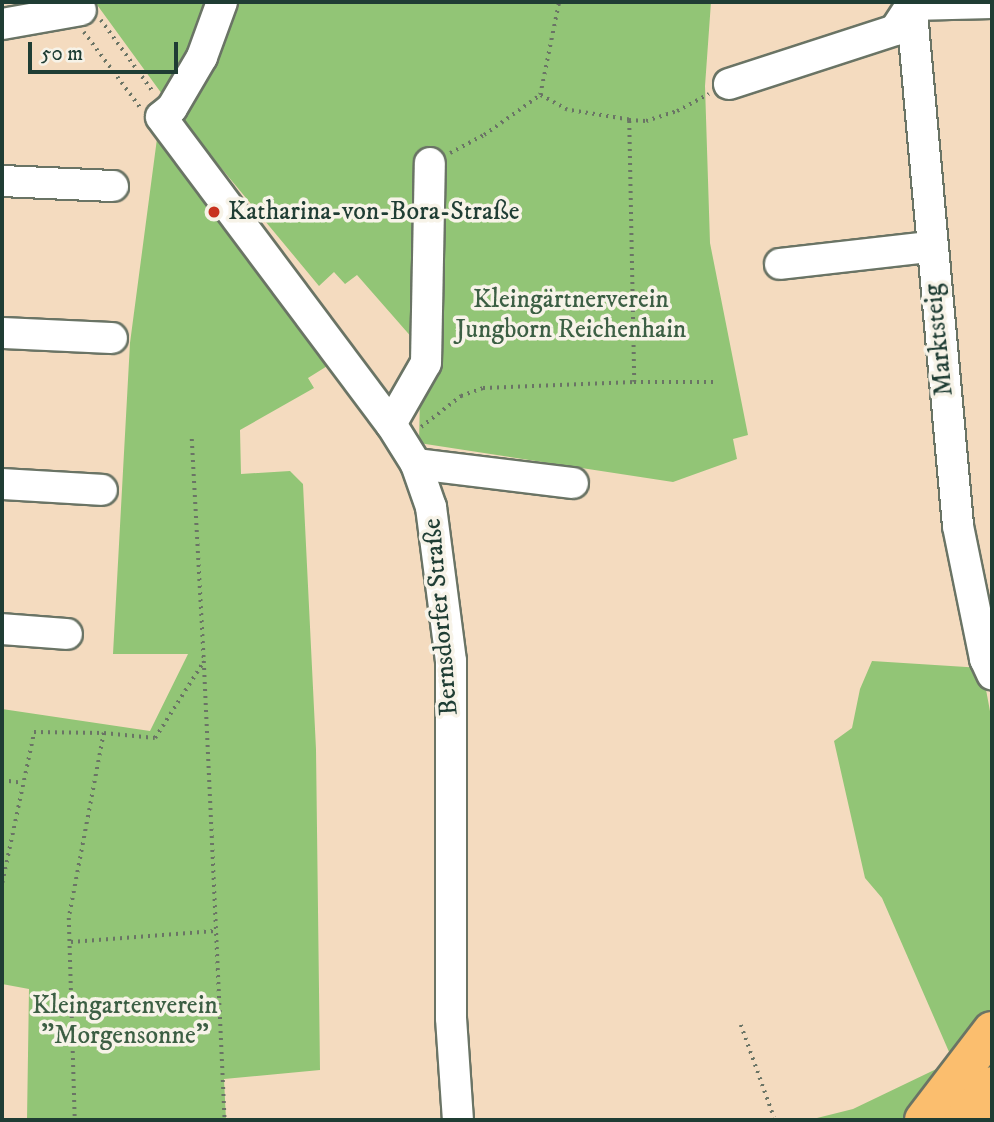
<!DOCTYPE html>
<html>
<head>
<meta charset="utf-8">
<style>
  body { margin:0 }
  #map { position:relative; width:994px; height:1122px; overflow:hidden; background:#f4dbbf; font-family:"IM FELL DW Pica",serif }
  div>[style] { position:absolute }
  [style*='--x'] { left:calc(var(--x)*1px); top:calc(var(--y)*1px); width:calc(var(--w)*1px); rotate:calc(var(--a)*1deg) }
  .green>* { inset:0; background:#92c576 }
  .path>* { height:3.5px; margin-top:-1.75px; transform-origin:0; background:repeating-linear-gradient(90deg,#6a7465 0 2px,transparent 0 7px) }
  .roads { filter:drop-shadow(2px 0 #6a7465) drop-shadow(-2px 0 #6a7465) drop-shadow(0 2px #6a7465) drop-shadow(0 -2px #6a7465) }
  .minor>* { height:30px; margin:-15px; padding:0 15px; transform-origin:15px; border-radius:15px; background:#fff }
  .major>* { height:38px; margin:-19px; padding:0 19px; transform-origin:19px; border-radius:19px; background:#fbbe6e }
  .dots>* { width:19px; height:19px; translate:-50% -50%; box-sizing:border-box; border:4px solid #f7f3e8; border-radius:50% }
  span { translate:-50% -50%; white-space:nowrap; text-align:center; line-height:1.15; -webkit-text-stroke:7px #f7f3e8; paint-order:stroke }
  .poi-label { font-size:26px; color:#1f3d34 }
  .left { translate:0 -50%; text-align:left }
  .park-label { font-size:26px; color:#3c5f44 }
  .street-label { font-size:26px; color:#1f3d34 }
  .frame { position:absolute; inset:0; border:4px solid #1f3d34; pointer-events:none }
  .scale { position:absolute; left:28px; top:42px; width:150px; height:32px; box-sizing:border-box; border:4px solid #1f3d34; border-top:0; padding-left:9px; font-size:21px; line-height:24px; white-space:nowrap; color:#1f3d34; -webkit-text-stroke:5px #f7f3e8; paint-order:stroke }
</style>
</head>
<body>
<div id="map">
  <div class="green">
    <div style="clip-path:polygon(95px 2px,711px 2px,705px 86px,710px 243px,748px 435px,733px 439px,737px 459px,673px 482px,419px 443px,421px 348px,357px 275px,345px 284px,334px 272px,319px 286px,178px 116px)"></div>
    <div style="clip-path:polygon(158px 131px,332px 363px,308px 378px,314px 388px,240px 430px,241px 474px,290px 471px,303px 484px,316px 749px,320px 1070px,224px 1079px,226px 1120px,27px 1120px,29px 989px,2px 984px,2px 709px,150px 731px,188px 654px,113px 654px,130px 343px)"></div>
    <div style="clip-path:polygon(872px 661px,982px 668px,992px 722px,992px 1010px,908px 1120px,809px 1120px,853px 1109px,953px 1061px,882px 898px,865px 878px,834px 741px,852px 728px,860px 689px)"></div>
  </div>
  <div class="path">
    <div style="--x:101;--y:20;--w:90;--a:54"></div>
    <div style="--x:84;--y:32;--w:94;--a:53.3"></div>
    <div style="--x:629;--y:120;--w:17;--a:3"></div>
    <div style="--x:646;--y:121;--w:33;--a:-18"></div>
    <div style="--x:677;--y:111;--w:36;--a:-28"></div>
    <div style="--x:450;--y:153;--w:38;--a:-28"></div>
    <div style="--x:484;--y:135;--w:69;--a:-35.5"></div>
    <div style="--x:540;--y:95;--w:95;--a:-78.5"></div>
    <div style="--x:634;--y:382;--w:80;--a:0"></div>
    <div style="--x:421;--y:427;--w:51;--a:-37.8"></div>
    <div style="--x:461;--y:396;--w:23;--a:-20"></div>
    <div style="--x:483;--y:388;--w:151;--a:-2.3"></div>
    <div style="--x:634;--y:382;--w:262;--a:-91.1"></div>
    <div style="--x:629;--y:120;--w:63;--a:-170.8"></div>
    <div style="--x:567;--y:110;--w:31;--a:-151"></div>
    <div style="--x:192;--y:439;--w:221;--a:86.9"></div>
    <div style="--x:104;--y:733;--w:51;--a:5.6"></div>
    <div style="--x:155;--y:738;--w:91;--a:-57.5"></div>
    <div style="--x:204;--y:661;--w:459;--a:87.4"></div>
    <div style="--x:2;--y:780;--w:21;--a:8"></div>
    <div style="--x:2;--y:883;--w:154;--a:-78"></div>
    <div style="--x:34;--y:732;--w:70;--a:0.8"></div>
    <div style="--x:104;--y:733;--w:188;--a:100.7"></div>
    <div style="--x:69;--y:918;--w:202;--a:88.3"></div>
    <div style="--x:71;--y:942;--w:144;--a:-4.4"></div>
    <div style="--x:741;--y:1025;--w:98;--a:70.3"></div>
  </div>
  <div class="roads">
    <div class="minor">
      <div style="--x:222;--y:2;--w:59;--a:110"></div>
      <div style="--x:202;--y:57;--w:59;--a:120.5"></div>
      <div style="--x:172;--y:108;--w:14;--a:141"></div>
      <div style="--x:161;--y:117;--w:384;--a:53.2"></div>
      <div style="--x:391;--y:424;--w:47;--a:58"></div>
      <div style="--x:416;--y:464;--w:46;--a:70.8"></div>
      <div style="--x:431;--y:507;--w:155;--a:82.6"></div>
      <div style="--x:451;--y:661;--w:357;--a:90"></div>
      <div style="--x:451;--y:1018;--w:102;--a:86.1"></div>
      <div style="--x:911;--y:2;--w:526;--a:84.87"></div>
      <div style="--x:958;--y:526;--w:136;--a:78.5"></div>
      <div style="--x:985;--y:659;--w:17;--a:65"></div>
      <div style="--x:2;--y:24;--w:80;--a:-10"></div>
      <div style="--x:729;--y:84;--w:175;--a:-18"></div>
      <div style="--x:895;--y:30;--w:30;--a:-57"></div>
      <div style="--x:911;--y:5;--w:81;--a:-1.4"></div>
      <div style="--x:2;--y:181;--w:111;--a:2.6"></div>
      <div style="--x:780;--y:264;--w:151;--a:-6.5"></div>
      <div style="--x:2;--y:333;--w:110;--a:2.6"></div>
      <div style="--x:391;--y:424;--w:70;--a:-60.2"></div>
      <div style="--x:426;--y:363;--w:200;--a:-88.9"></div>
      <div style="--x:416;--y:464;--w:158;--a:6.9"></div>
      <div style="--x:2;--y:484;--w:100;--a:3.4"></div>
      <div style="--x:2;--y:629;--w:65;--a:4.4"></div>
    </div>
    <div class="major">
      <div style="--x:924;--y:1120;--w:112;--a:-52.6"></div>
      <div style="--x:964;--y:1120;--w:44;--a:-50.5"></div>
    </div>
  </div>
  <div class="dots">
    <div style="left:214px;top:212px;background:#c8321e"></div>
  </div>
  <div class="poi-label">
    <span class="left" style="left:228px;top:212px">Katharina-von-Bora-Straße</span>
  </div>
  <div class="park-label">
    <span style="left:571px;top:315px">Kleingärtnerverein<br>Jungborn Reichenhain</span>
    <span style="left:125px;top:1021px">Kleingartenverein<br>"Morgensonne"</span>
  </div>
  <div class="street-label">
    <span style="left:939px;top:340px;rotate:-96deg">Marktsteig</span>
    <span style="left:441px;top:617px;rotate:-95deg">Bernsdorfer Straße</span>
  </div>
  <div class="frame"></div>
  <div class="scale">50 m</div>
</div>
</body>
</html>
